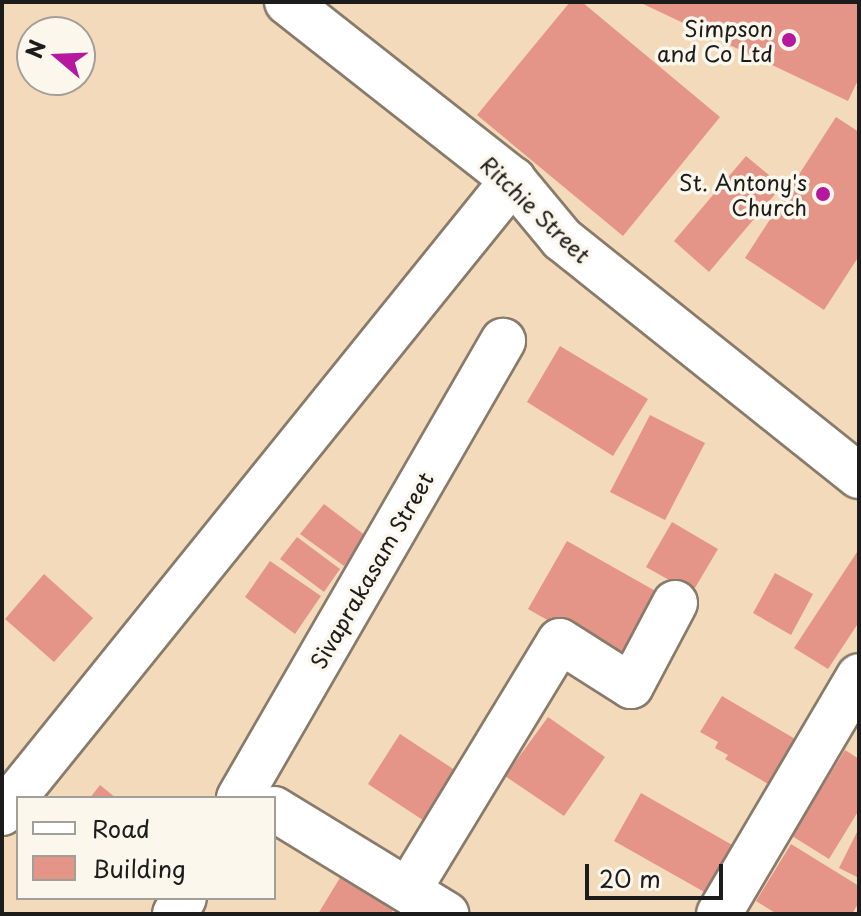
<!DOCTYPE html>
<html>
<head>
<meta charset="utf-8">
<style>
  body { margin:0 }
  #map { position:relative; width:861px; height:916px; overflow:hidden; background:#f3daba; font-family:"Playpen Sans",sans-serif }
  div>[style] { position:absolute }
  [style*='--x'] { left:calc(var(--x)*1px); top:calc(var(--y)*1px); width:calc(var(--w)*1px); rotate:calc(var(--a)*1deg) }
  .building>* { inset:0; background:#e59488 }
  .roads { filter:drop-shadow(2px 0 #887b6b) drop-shadow(-2px 0 #887b6b) drop-shadow(0 2px #887b6b) drop-shadow(0 -2px #887b6b) }
  .minor>* { height:44px; margin:-22px; padding:0 22px; transform-origin:22px; border-radius:22px; background:#fff }
  .dots>* { width:22px; height:22px; translate:-50% -50%; box-sizing:border-box; border:4px solid #fbf7ec; border-radius:50% }
  span { translate:-50% -50%; white-space:nowrap; text-align:center; line-height:1.15; -webkit-text-stroke:7px #fbf7ec; paint-order:stroke }
  .poi-label { font-size:22px; color:#1c1c1c }
  .right { translate:-100% -50%; text-align:right }
  .street-label { font-size:22px; color:#1c1c1c }
  .frame { position:absolute; inset:0; border:4px solid #1c1c1c; pointer-events:none }
  .legend { position:absolute; left:16px; top:796px; width:260px; height:104px; box-sizing:border-box; background:#fbf7ec; border:2px solid #a29f99; margin:0; padding:10px 14px; list-style:none; font-size:24px; color:#1c1c1c }
  .legend li { display:flex; align-items:center; gap:16px; height:40px }
  .legend b { width:40px; border:2px solid #a29f99 }
  .north { position:absolute; left:16px; top:16px; width:80px; height:80px; box-sizing:border-box; background:#fbf7ec; border:2px solid #a29f99; border-radius:50%; rotate:289deg; font-size:22px; font-weight:700; line-height:32px; text-align:center; color:#1c1c1c }
  .north::after { content:''; display:block; margin:auto; width:28px; height:36px; background:#b5179e; clip-path:polygon(50% 0,100% 100%,50% 72%,0 100%) }
  .scale { position:absolute; left:585px; top:864px; width:138px; height:36px; box-sizing:border-box; border:4px solid #1c1c1c; border-top:0; padding-left:10px; font-size:24px; line-height:28px; white-space:nowrap; color:#1c1c1c; -webkit-text-stroke:6px #fbf7ec; paint-order:stroke }
</style>
</head>
<body>
<div id="map">
  <div class="building">
    <div style="clip-path:polygon(570px 2px,582px 2px,720px 117px,623px 236px,477px 115px)"></div>
    <div style="clip-path:polygon(639px 2px,859px 2px,859px 78px,848px 101px)"></div>
    <div style="clip-path:polygon(836px 117px,859px 132px,859px 256px,824px 310px,745px 258px)"></div>
    <div style="clip-path:polygon(746px 156px,782px 186px,709px 272px,674px 241px)"></div>
    <div style="clip-path:polygon(560px 346px,648px 399px,613px 456px,527px 402px)"></div>
    <div style="clip-path:polygon(650px 415px,705px 443px,665px 520px,610px 492px)"></div>
    <div style="clip-path:polygon(324px 504px,366px 536px,344px 566px,300px 534px)"></div>
    <div style="clip-path:polygon(672px 522px,718px 549px,692px 593px,646px 567px)"></div>
    <div style="clip-path:polygon(297px 537px,340px 569px,324px 592px,280px 559px)"></div>
    <div style="clip-path:polygon(567px 541px,666px 597px,628px 666px,528px 609px)"></div>
    <div style="clip-path:polygon(859px 549px,859px 622px,828px 669px,794px 648px)"></div>
    <div style="clip-path:polygon(270px 561px,321px 596px,295px 634px,245px 597px)"></div>
    <div style="clip-path:polygon(775px 573px,813px 594px,791px 635px,753px 613px)"></div>
    <div style="clip-path:polygon(44px 574px,93px 618px,54px 662px,5px 619px)"></div>
    <div style="clip-path:polygon(722px 696px,802px 743px,782px 792px,725px 759px,728px 755px,715px 748px,718px 742px,700px 732px)"></div>
    <div style="clip-path:polygon(548px 717px,605px 757px,564px 816px,505px 776px)"></div>
    <div style="clip-path:polygon(400px 734px,467px 778px,435px 828px,368px 784px)"></div>
    <div style="clip-path:polygon(845px 750px,859px 759px,859px 810px,829px 859px,792px 836px)"></div>
    <div style="clip-path:polygon(100px 785px,116px 798px,90px 798px)"></div>
    <div style="clip-path:polygon(641px 793px,741px 850px,715px 898px,614px 841px)"></div>
    <div style="clip-path:polygon(859px 828px,859px 878px,839px 868px)"></div>
    <div style="clip-path:polygon(791px 844px,859px 886px,859px 902px,852px 914px,777px 914px,756px 901px)"></div>
    <div style="clip-path:polygon(341px 876px,394px 908px,391px 914px,318px 914px)"></div>
  </div>
  <div class="roads">
    <div class="minor">
      <div style="--x:287;--y:2;--w:288;--a:38.2"></div>
      <div style="--x:513;--y:180;--w:77;--a:50.3"></div>
      <div style="--x:562;--y:239;--w:380;--a:38.6"></div>
      <div style="--x:239;--y:798;--w:528;--a:-59.99"></div>
      <div style="--x:274;--y:809;--w:202;--a:31.4"></div>
      <div style="--x:2;--y:813;--w:814;--a:-51.09"></div>
      <div style="--x:409;--y:889;--w:290;--a:-58.7"></div>
      <div style="--x:560;--y:641;--w:84;--a:32.4"></div>
      <div style="--x:631;--y:686;--w:94;--a:-62.1"></div>
      <div style="--x:175;--y:914;--w:18;--a:-61"></div>
      <div style="--x:719;--y:914;--w:276;--a:-59.5"></div>
    </div>
  </div>
  <div class="dots">
    <div style="left:789px;top:40px;background:#b5179e"></div>
    <div style="left:823px;top:194px;background:#b5179e"></div>
  </div>
  <div class="poi-label">
    <span class="right" style="left:773px;top:40px">Simpson<br>and Co Ltd</span>
    <span class="right" style="left:807px;top:194px">St. Antony's<br>Church</span>
  </div>
  <div class="street-label">
    <span style="left:536px;top:209px;rotate:44deg">Ritchie Street</span>
    <span style="left:371px;top:570px;rotate:-60deg">Sivaprakasam Street</span>
  </div>
  <div class="frame"></div>
  <ul class="legend">
  <li><b style="height:10px;background:#fff"></b>Road</li>
  <li><b style="height:22px;background:#e59488"></b>Building</li>
  </ul>
  <div class="north">N</div>
  <div class="scale">20 m</div>
</div>
</body>
</html>
